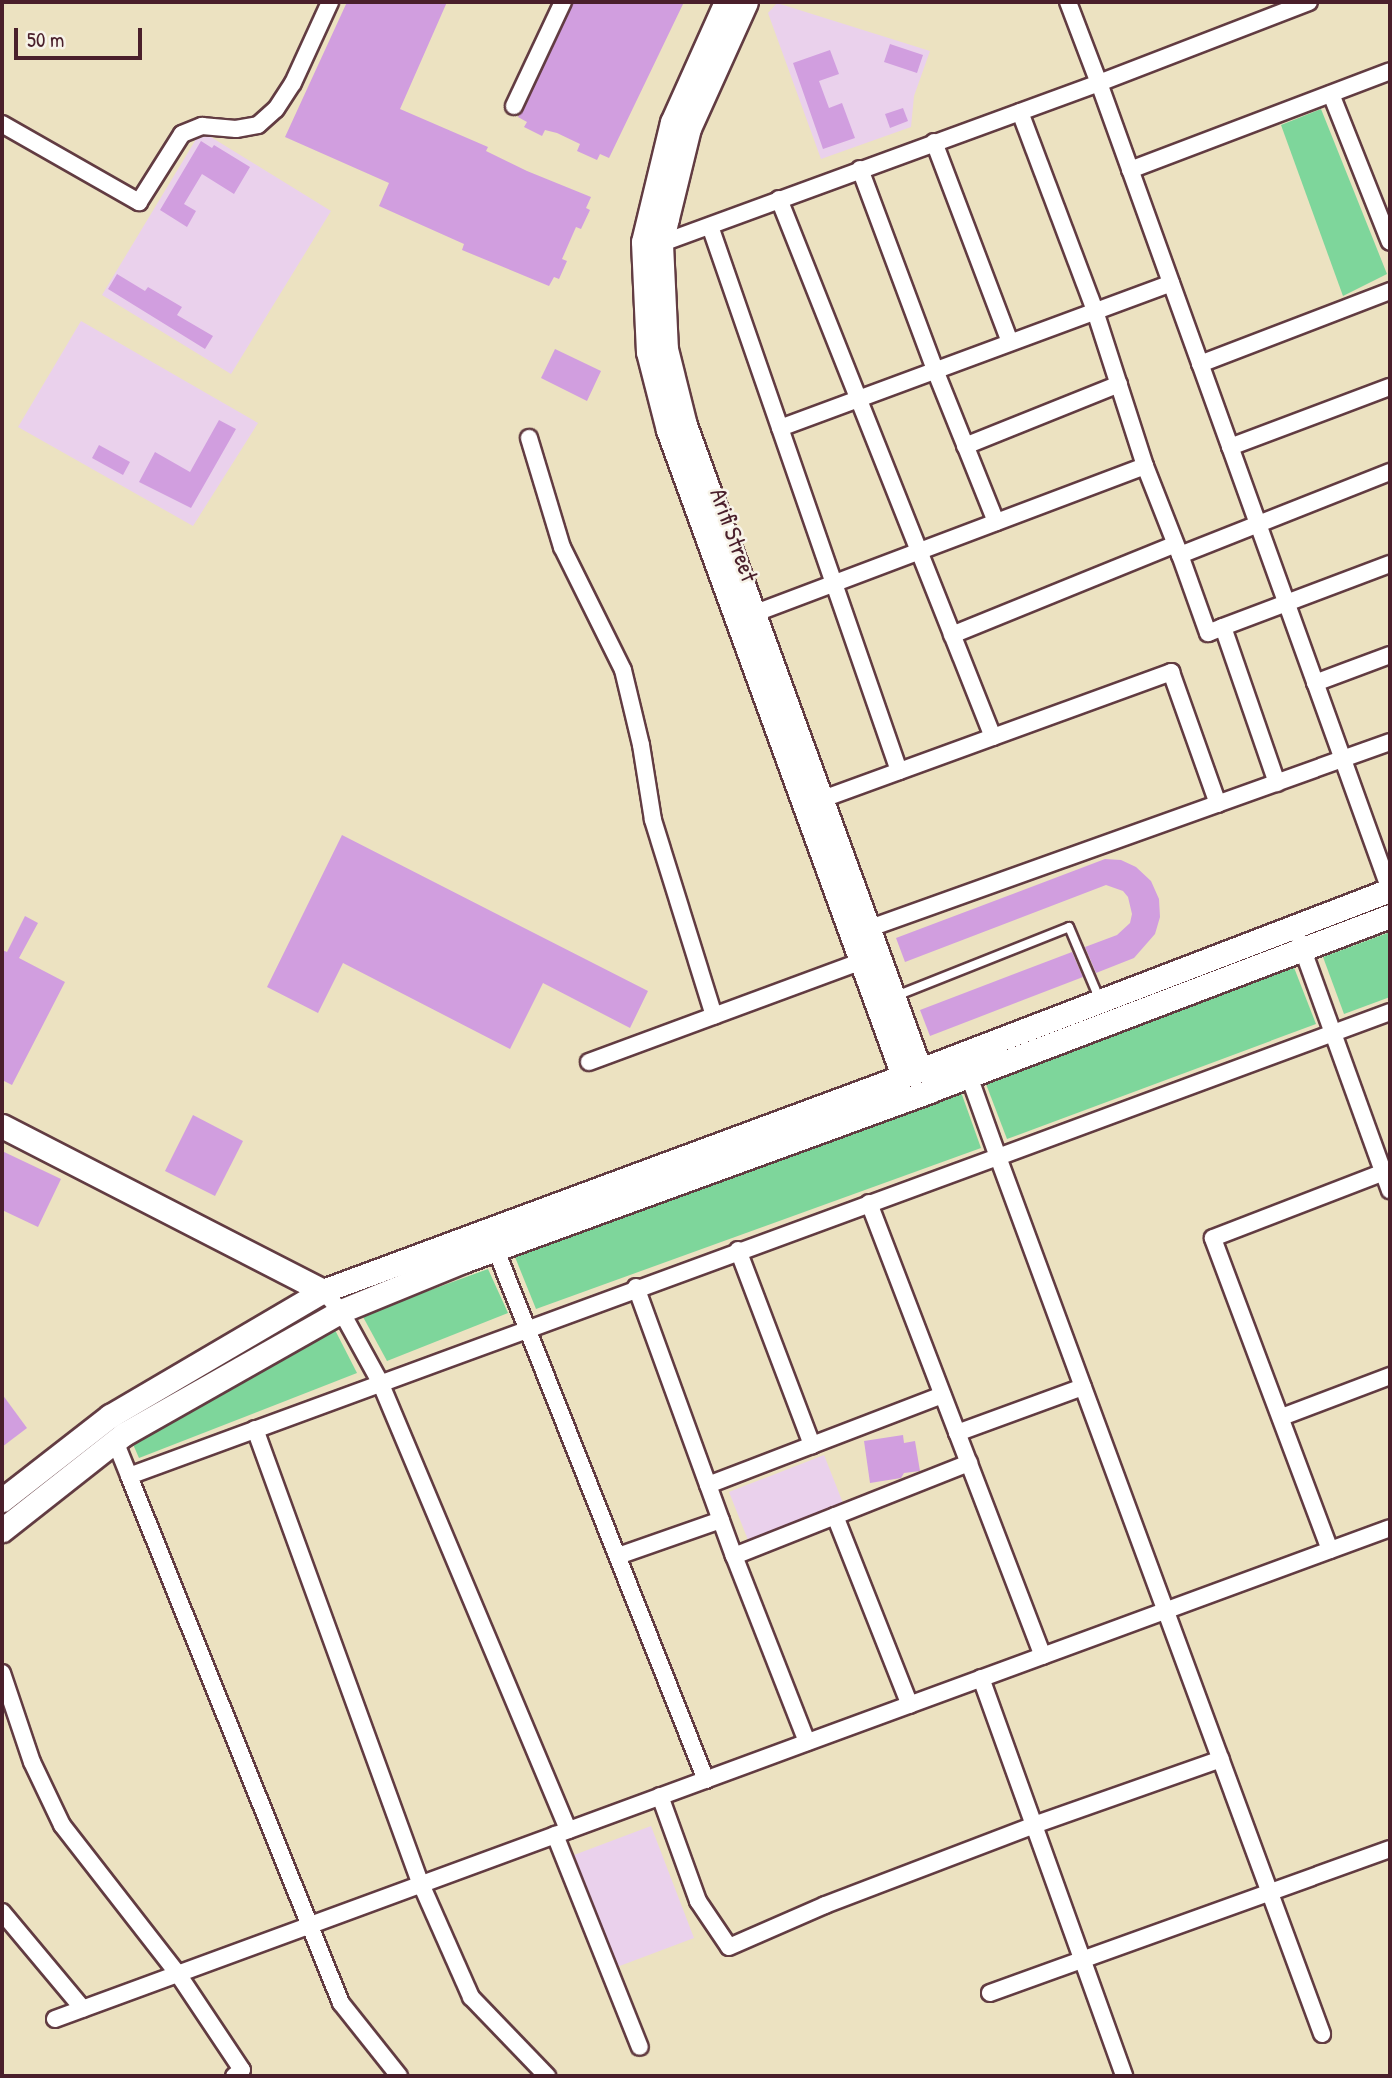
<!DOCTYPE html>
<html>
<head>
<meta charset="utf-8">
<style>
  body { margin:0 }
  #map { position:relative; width:1392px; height:2078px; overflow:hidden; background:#ece2c1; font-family:"Patrick Hand",sans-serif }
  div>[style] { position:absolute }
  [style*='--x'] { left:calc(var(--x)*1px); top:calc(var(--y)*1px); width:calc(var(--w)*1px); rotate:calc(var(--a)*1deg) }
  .built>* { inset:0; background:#ead1ec }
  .green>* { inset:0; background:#7ed69b }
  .building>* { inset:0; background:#d19edf }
  .roads { filter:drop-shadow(2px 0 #623c42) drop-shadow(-2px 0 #623c42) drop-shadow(0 2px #623c42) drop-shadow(0 -2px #623c42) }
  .lane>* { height:8px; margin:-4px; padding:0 4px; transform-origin:4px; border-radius:4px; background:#fff }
  .street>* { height:16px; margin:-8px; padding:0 8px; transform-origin:8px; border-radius:8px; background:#fff }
  .secondary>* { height:23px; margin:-11.5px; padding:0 11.5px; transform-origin:11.5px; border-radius:11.5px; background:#fff }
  span { translate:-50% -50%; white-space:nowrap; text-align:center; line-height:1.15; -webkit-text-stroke:5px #f7f3e8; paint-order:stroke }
  .street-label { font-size:24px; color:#4a1f2b }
  .frame { position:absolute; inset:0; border:4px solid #4a1f2b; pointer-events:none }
  .scale { position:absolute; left:14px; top:28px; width:128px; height:32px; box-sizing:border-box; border:4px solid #4a1f2b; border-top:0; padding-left:9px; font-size:21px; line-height:24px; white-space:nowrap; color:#4a1f2b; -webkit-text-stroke:5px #f7f3e8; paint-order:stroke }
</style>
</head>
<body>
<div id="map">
  <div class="built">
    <div style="clip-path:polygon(777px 3px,930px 51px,914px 96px,911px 127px,821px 159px,768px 13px)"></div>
    <div style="clip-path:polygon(201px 131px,331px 211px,231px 374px,102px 295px)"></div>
    <div style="clip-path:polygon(81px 321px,258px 423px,193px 526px,18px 427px)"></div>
    <div style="clip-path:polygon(824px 1455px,843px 1503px,748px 1540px,729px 1492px)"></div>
    <div style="clip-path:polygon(651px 1826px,694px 1938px,617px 1967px,574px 1855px)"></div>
  </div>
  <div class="green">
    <div style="clip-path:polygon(1321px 109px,1387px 274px,1343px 296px,1281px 125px)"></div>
    <div style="clip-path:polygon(1390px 932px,1390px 997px,1344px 1014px,1323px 957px)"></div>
    <div style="clip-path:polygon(1293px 965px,1316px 1024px,1007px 1139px,986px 1084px)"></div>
    <div style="clip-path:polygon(961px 1092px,981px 1148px,536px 1309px,515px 1257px)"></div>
    <div style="clip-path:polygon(488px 1269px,508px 1313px,387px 1361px,362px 1315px)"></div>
    <div style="clip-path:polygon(335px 1330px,357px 1373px,139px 1458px,132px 1442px)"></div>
  </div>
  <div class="building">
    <div style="clip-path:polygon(347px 2px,447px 2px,400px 109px,488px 147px,486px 151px,527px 171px,591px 197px,586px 208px,590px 210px,581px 229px,576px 227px,562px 259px,567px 261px,559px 279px,554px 277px,549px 286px,462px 250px,464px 244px,379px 206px,389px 183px,285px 137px)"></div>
    <div style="clip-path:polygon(573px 2px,684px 2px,609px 158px,600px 154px,597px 160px,577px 151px,580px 144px,557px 133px,545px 130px,542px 136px,524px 127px,527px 122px,518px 117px)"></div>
    <div style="clip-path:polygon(890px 44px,923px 55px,917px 73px,884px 62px)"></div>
    <div style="clip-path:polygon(830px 50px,839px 74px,819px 81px,829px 108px,842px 103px,855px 138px,823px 149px,793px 63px)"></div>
    <div style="clip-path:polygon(903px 108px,908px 121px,890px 128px,885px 114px)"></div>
    <div style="clip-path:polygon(201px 141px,212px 148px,214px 145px,250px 167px,234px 194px,202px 174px,184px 204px,196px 211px,187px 227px,160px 210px)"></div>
    <div style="clip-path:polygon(117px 274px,145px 291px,148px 287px,182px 307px,177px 315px,213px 336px,205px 349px,108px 289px)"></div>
    <div style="clip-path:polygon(555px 349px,601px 371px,587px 401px,541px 378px)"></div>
    <div style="clip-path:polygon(219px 420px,236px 429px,191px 508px,139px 482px,155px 452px,190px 472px)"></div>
    <div style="clip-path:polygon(99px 445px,130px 462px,123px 475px,92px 458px)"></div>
    <div style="clip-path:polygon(342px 835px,648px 991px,630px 1028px,543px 983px,510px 1049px,343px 963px,318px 1013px,267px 987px)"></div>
    <div style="clip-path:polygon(1105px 859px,1121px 860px,1136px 867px,1151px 881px,1159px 899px,1160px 917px,1155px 934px,1134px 958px,1096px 973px,1085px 947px,1117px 935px,1130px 923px,1132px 914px,1128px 897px,1123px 891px,1106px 885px,905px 962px,896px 938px)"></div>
    <div style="clip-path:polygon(25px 916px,38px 923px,19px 958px,65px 982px,12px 1085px,2px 1080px,2px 950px,7px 952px)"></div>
    <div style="clip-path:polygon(1072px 952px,1083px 977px,930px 1036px,920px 1010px)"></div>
    <div style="clip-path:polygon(193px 1115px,243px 1141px,215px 1196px,165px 1171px)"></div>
    <div style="clip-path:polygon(2px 1151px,61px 1179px,38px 1227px,2px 1210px)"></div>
    <div style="clip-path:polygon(2px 1394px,27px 1428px,2px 1447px)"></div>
    <div style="clip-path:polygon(903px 1435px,904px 1443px,915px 1441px,920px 1471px,904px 1473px,901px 1478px,870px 1483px,864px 1441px)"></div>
  </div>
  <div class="roads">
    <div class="lane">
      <div style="--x:896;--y:996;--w:186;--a:-21.7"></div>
      <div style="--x:1069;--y:927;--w:77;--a:67.1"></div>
    </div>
    <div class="street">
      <div style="--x:1068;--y:2;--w:87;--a:69.1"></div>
      <div style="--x:1099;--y:83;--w:225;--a:-21.1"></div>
      <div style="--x:1331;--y:94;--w:159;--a:68.3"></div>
      <div style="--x:514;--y:106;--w:115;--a:-64.8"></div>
      <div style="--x:1020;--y:112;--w:213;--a:69.3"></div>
      <div style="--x:1095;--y:311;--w:163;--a:72.1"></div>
      <div style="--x:1145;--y:466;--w:96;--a:68.5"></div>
      <div style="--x:2;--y:124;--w:158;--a:29.7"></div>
      <div style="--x:139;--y:202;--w:80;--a:-57.7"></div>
      <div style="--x:182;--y:134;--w:22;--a:-22"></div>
      <div style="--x:202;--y:126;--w:34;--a:5"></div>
      <div style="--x:236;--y:129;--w:22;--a:-10"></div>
      <div style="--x:258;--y:125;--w:24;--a:-42"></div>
      <div style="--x:276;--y:109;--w:31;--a:-57"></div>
      <div style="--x:293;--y:83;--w:89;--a:-65.4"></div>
      <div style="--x:934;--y:142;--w:214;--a:69.2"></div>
      <div style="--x:860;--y:169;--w:215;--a:69.5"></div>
      <div style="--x:935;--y:370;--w:164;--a:68.1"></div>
      <div style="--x:1130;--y:170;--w:278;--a:-20.8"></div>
      <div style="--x:779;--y:199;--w:579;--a:68.31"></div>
      <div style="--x:710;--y:226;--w:577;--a:70.87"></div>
      <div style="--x:654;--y:246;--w:474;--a:-20.1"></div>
      <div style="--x:1099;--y:83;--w:858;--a:70.17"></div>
      <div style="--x:1200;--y:364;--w:204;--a:-21"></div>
      <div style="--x:780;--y:428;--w:417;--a:-20.3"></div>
      <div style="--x:529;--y:438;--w:114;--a:73.2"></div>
      <div style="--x:562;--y:547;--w:137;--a:63.6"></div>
      <div style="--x:623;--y:670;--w:77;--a:76.5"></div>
      <div style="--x:641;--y:745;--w:76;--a:80.9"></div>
      <div style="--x:653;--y:820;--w:205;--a:72.7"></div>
      <div style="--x:965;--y:446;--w:166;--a:-21.9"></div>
      <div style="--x:1230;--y:447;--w:171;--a:-20.6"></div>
      <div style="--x:753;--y:614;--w:419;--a:-20.7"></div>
      <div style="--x:1223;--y:627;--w:16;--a:158"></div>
      <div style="--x:1208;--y:633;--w:83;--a:-109.7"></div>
      <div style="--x:1180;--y:555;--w:226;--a:-21.6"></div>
      <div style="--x:952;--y:635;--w:240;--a:-22.1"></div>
      <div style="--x:1315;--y:683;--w:80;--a:-20.5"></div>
      <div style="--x:1277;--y:783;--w:165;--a:-109.1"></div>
      <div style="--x:1223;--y:627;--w:178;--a:-20.7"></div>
      <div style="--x:820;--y:800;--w:374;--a:-20"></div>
      <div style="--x:1171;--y:672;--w:140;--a:70.4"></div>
      <div style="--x:859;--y:932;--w:564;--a:-19.69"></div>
      <div style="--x:1300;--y:942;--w:264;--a:70.1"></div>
      <div style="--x:589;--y:1062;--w:289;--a:-20.3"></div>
      <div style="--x:969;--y:1076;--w:86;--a:70.3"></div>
      <div style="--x:998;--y:1157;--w:418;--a:-20.3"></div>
      <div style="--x:869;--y:1203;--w:485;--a:69"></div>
      <div style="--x:496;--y:1250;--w:570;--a:68.39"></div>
      <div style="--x:738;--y:1250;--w:209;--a:69.2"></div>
      <div style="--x:636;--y:1287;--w:286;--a:70"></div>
      <div style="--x:323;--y:1291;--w:27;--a:48"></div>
      <div style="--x:341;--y:1311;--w:81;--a:61.2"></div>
      <div style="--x:380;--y:1382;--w:486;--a:67.2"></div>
      <div style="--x:1282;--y:1417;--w:116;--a:-20.8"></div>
      <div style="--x:255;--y:1429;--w:484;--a:70"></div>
      <div style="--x:421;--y:1884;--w:124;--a:66.1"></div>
      <div style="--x:471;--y:1997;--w:110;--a:46.1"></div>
      <div style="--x:957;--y:1433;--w:134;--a:-20.1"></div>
      <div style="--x:115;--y:1441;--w:38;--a:68"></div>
      <div style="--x:129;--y:1476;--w:926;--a:-20.16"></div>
      <div style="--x:998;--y:1157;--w:935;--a:69.72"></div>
      <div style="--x:129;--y:1476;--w:568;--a:68.09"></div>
      <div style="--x:341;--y:2003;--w:93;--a:51.5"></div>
      <div style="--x:708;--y:1485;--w:251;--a:-21"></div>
      <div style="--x:835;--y:1516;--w:203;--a:68.4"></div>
      <div style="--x:1330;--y:1550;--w:333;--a:-110.6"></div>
      <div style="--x:1213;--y:1238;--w:183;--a:-21.1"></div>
      <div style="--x:618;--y:1556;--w:109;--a:-19.3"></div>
      <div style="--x:2;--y:1673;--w:94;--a:71.4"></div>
      <div style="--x:32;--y:1762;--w:70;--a:64.5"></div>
      <div style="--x:62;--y:1825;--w:189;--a:52.1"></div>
      <div style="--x:178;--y:1974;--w:115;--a:56.3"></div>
      <div style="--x:242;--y:2070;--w:10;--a:143"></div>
      <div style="--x:981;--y:1678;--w:423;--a:70.2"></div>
      <div style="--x:807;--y:1742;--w:200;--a:-111.4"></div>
      <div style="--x:734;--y:1556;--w:253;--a:-21.6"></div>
      <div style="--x:660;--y:1796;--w:112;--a:70.1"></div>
      <div style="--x:698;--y:1901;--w:55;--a:56"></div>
      <div style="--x:729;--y:1947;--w:105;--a:-23.6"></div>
      <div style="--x:825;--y:1905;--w:224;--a:-20.9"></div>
      <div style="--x:1034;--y:1825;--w:198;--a:-19.4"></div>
      <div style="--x:555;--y:1835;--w:228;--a:68.2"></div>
      <div style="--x:2;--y:1912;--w:126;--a:50.1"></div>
      <div style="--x:990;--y:1993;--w:425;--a:-19.8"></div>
      <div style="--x:55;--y:2019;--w:1422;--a:-20.19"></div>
    </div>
    <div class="secondary">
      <div style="--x:726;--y:2;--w:132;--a:114.2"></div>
      <div style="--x:672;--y:122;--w:123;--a:103.6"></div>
      <div style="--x:643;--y:242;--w:110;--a:87.4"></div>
      <div style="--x:648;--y:352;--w:81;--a:75.6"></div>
      <div style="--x:668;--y:430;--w:687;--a:70.01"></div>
      <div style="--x:746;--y:2;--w:138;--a:114.3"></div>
      <div style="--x:689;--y:128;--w:93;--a:103.7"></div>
      <div style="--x:667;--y:218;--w:27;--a:103"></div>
      <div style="--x:661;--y:244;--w:105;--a:87.3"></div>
      <div style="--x:666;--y:349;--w:78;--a:76"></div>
      <div style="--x:685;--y:425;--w:686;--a:69.98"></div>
      <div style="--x:2;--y:1126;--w:361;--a:27.2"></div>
      <div style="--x:2;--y:1500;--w:137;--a:-37.9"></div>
      <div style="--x:110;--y:1416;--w:247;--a:-30.4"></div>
      <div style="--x:323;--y:1291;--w:637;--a:-20.31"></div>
      <div style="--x:920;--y:1070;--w:503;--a:-20.96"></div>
      <div style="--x:2;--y:1530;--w:155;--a:-38.2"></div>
      <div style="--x:124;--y:1434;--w:249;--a:-29.5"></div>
      <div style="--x:341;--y:1311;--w:132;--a:-22.3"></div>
      <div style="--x:463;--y:1261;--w:496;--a:-20"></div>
      <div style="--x:929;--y:1091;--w:493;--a:-20.8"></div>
    </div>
  </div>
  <div class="street-label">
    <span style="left:734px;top:535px;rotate:70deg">Arifi Street</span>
  </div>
  <div class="frame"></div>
  <div class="scale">50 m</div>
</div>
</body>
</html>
